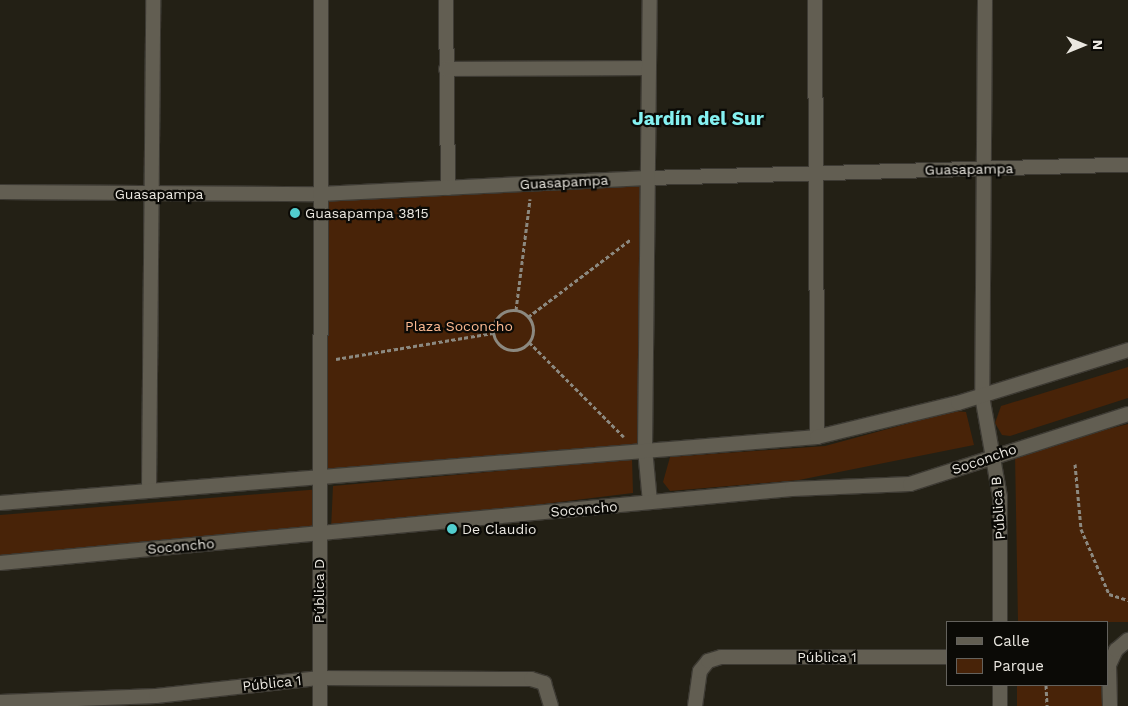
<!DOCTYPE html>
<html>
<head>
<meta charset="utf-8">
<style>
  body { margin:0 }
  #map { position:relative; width:1128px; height:706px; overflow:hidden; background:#232015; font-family:"Work Sans",sans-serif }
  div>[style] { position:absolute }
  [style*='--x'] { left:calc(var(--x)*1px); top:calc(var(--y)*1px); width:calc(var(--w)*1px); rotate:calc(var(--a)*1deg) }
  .green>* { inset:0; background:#482308 }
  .path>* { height:3px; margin-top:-1.5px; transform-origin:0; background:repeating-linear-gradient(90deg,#8c8980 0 4px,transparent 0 6.5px) }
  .path>.ring { margin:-1.5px; padding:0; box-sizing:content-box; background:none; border:3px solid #8c8980; border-radius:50% }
  .roads { filter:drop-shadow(1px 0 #3d3a33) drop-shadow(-1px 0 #3d3a33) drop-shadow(0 1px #3d3a33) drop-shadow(0 -1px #3d3a33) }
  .minor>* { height:14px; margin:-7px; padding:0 7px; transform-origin:7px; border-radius:7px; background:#625e52 }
  .dots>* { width:14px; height:14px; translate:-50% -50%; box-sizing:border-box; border:2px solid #0b0a06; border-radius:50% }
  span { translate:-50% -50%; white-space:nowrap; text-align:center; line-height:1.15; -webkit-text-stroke:4.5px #0b0a06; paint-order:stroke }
  .street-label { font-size:14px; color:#eae7e0 }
  .poi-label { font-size:14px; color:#eae7e0 }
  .left { translate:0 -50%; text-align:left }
  .park-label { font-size:14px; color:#fdba92 }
  .district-label { font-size:19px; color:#85f1f1; font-weight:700 }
  .legend { position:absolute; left:946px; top:621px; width:162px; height:65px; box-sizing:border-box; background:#0b0a06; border:1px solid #64625d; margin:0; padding:6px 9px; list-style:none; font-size:15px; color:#eae7e0 }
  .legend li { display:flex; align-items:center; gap:10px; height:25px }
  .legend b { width:25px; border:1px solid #64625d }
  .north { position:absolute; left:1058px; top:20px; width:50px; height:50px; -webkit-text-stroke:4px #0b0a06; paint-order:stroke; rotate:90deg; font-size:14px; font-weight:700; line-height:20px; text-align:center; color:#eae7e0 }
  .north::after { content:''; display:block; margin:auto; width:18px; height:22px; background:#eae7e0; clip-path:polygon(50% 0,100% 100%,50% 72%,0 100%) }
</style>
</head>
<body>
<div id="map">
  <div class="green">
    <div style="clip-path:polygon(648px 178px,645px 449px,319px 476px,320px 194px)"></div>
    <div style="clip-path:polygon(1128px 367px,1128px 398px,1010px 436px,1002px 435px,995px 423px,1001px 406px)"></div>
    <div style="clip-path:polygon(954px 411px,966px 412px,974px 445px,799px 480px,670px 491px,663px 482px,670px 457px,825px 446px)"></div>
    <div style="clip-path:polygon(1128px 424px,1128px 622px,1018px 622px,1015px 453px)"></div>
    <div style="clip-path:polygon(632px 459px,633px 493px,331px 530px,333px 486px)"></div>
    <div style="clip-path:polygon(321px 489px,321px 529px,0 561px,0 515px)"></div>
    <div style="clip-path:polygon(1017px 685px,1107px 685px,1110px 706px,1017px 706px)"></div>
  </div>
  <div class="path">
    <div style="--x:516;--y:310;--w:112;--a:-82.8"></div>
    <div class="ring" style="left:493px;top:310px;width:37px;height:37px"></div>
    <div style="--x:528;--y:317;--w:129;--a:-37.1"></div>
    <div style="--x:529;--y:342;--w:134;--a:45"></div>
    <div style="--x:336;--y:359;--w:159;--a:-9.4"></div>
    <div style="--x:1075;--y:464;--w:65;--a:84.7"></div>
    <div style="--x:1081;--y:529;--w:71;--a:66.7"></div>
    <div style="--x:1109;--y:594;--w:20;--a:18"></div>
    <div style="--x:1046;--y:685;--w:21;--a:87"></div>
  </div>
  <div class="roads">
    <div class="minor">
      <div style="--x:446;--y:0;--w:188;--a:89.4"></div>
      <div style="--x:815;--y:0;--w:437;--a:89.7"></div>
      <div style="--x:985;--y:0;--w:396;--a:90.4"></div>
      <div style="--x:982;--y:396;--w:103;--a:79.9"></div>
      <div style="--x:1000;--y:497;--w:125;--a:90"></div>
      <div style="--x:446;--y:69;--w:203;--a:-0.3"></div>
      <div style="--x:0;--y:192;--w:320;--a:0.4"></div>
      <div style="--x:320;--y:194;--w:328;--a:-2.8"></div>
      <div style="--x:648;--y:178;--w:480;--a:-1.6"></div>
      <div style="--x:149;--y:491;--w:491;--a:-89.5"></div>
      <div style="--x:650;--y:502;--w:53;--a:-95.4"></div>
      <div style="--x:645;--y:449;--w:449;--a:-89.4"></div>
      <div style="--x:0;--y:503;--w:820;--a:-4.62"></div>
      <div style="--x:817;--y:437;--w:145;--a:-13.6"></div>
      <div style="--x:958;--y:403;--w:178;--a:-17.3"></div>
      <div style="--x:0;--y:563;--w:795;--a:-5.34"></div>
      <div style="--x:792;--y:489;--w:118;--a:-2.4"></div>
      <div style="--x:910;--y:484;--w:229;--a:-17.8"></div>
      <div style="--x:0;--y:702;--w:156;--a:-2.2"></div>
      <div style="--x:156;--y:696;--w:165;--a:-6.3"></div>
      <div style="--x:320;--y:678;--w:211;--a:0.3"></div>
      <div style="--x:531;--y:679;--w:14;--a:17"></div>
      <div style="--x:544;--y:683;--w:24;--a:73"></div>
      <div style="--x:320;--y:706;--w:706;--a:-89.92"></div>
      <div style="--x:695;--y:706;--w:35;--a:-82"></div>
      <div style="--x:700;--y:671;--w:13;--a:-51"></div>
      <div style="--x:708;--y:661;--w:14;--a:-17"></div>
      <div style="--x:721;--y:657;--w:226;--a:0"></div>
      <div style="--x:1000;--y:706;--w:21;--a:-90"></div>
      <div style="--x:1110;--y:706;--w:41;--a:-91.4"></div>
      <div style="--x:1109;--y:665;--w:17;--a:-65"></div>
      <div style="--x:1116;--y:650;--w:16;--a:-40"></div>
    </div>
  </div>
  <div class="dots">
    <div style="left:295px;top:213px;background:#52cdce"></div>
    <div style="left:452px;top:529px;background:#52cdce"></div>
  </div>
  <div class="street-label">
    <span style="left:969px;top:169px;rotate:-1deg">Guasapampa</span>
    <span style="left:564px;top:182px;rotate:-3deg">Guasapampa</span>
    <span style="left:159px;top:194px">Guasapampa</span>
    <span style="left:984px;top:459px;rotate:-19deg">Soconcho</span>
    <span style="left:998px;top:508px;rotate:-94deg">Pública B</span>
    <span style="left:584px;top:509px;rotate:-5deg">Soconcho</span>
    <span style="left:181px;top:546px;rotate:-5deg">Soconcho</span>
    <span style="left:319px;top:591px;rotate:-90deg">Pública D</span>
    <span style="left:827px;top:657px">Pública 1</span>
    <span style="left:272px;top:683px;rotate:-6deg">Pública 1</span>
  </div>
  <div class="poi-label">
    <span class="left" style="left:305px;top:213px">Guasapampa 3815</span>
    <span class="left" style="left:462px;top:529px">De Claudio</span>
  </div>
  <div class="park-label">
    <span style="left:459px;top:326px">Plaza Soconcho</span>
  </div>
  <div class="district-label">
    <span style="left:698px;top:119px">Jardín del Sur</span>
  </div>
  <ul class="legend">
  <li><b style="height:6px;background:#625e52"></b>Calle</li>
  <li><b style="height:14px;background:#482308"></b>Parque</li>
  </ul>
  <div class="north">N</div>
</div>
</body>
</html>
